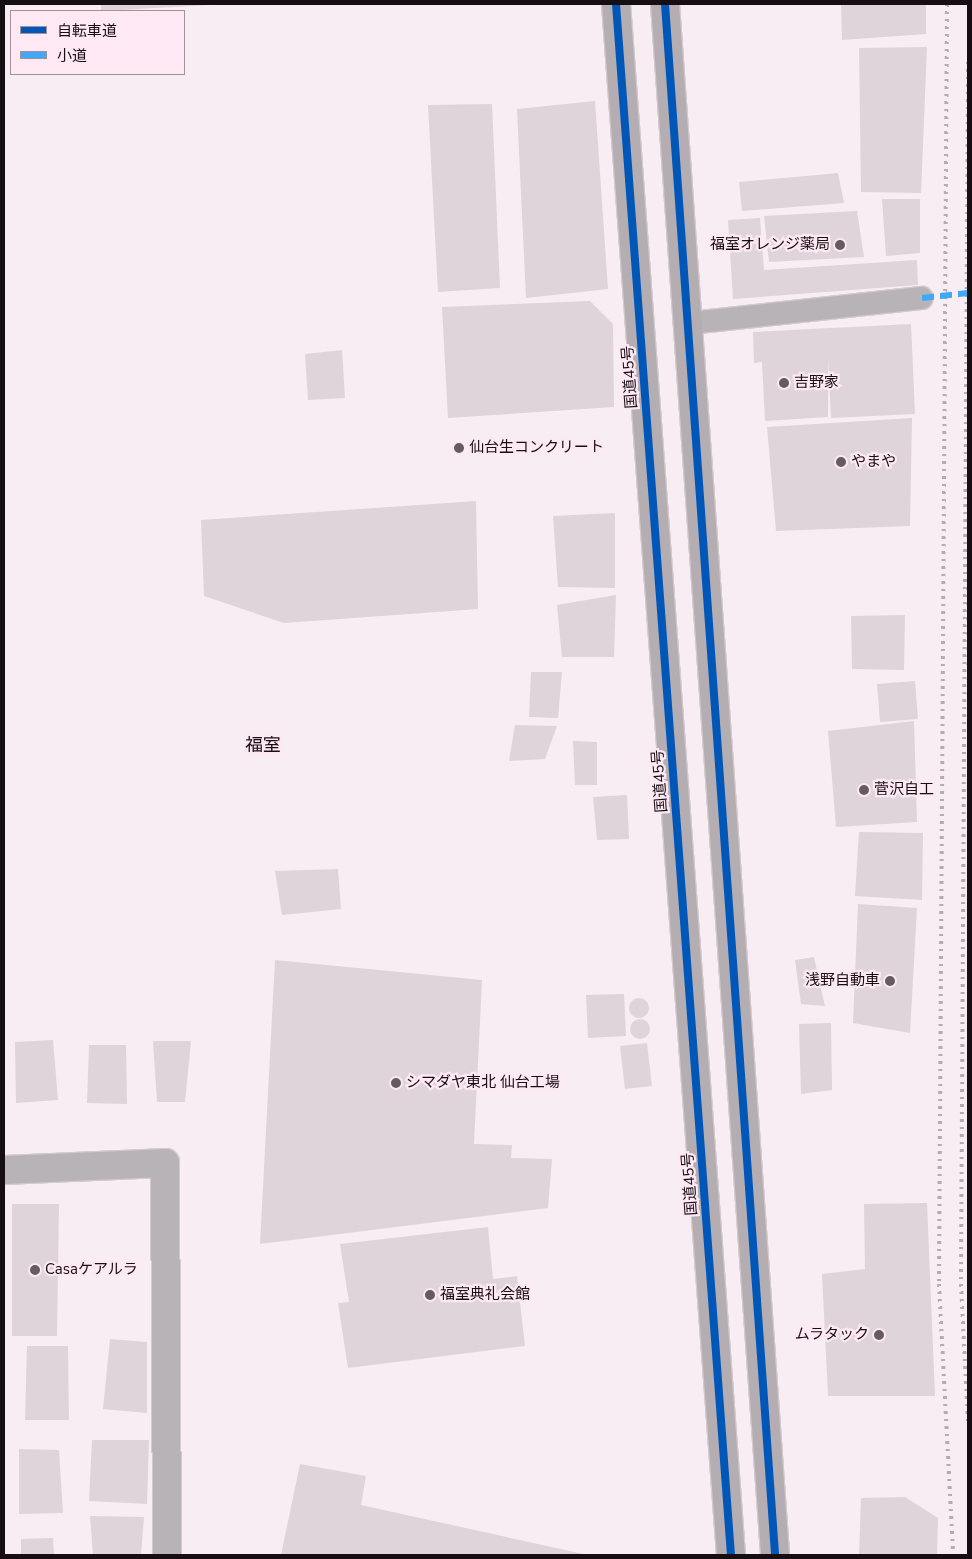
<!DOCTYPE html>
<html>
<head>
<meta charset="utf-8">
<style>
  body { margin:0 }
  #map { position:relative; width:972px; height:1559px; overflow:hidden; background:#f8edf3; font-family:"Nunito Sans","Noto Sans JP",sans-serif }
  div>[style] { position:absolute }
  [style*='--x'] { left:calc(var(--x)*1px); top:calc(var(--y)*1px); width:calc(var(--w)*1px); rotate:calc(var(--a)*1deg) }
  .building>* { inset:0; background:#ded4d9 }
  .round { border-radius:50% }
  .roads { filter:drop-shadow(1px 0 #d3cacf) drop-shadow(-1px 0 #d3cacf) drop-shadow(0 1px #d3cacf) drop-shadow(0 -1px #d3cacf) }
  .service>* { height:22px; margin:-11px; padding:0 11px; transform-origin:11px; border-radius:11px; background:#b8b3b7 }
  .minor>* { height:28px; margin:-14px; padding:0 14px; transform-origin:14px; border-radius:14px; background:#b8b3b7 }
  .trunk>* { height:28px; margin:-14px; padding:0 14px; transform-origin:14px; border-radius:14px; background:#b4aeb2 }
  .rail>* { height:4px; margin-top:-2px; transform-origin:0; background:repeating-linear-gradient(90deg,#b3acb0 0 2.5px,transparent 0 7.5px) }
  .quiet>* { height:6px; margin-top:-3px; transform-origin:0; background:repeating-linear-gradient(90deg,#3fa9f5 0 12px,transparent 0 18px) }
  .cycleway>* { height:8px; margin:-4px; padding:0 4px; transform-origin:4px; border-radius:4px; background:#0057b8 }
  .dots>* { width:14px; height:14px; translate:-50% -50%; box-sizing:border-box; border:2px solid #fde8f4; border-radius:50% }
  span { translate:-50% -50%; white-space:nowrap; text-align:center; line-height:1.15; -webkit-text-stroke:4.5px #fde8f4; paint-order:stroke }
  .poi-label { font-size:15px; color:#160e13 }
  .right { translate:-100% -50%; text-align:right }
  .left { translate:0 -50%; text-align:left }
  .street-label { font-size:15px; color:#160e13 }
  .quarter-label { font-size:18px; color:#160e13 }
  .frame { position:absolute; inset:0; border:5px solid #160e13; pointer-events:none }
  .legend { position:absolute; left:10px; top:10px; width:175px; height:65px; box-sizing:border-box; background:#fde8f4; border:1px solid #a1919a; margin:0; padding:6px 9px; list-style:none; font-size:15px; color:#160e13 }
  .legend li { display:flex; align-items:center; gap:10px; height:25px }
  .legend b { width:25px; border:1px solid #a1919a }
</style>
</head>
<body>
<div id="map">
  <div class="building">
    <div style="clip-path:polygon(101px 4px,210px 4px,210px 5px,101px 11px)"></div>
    <div style="clip-path:polygon(841px 4px,926px 4px,926px 34px,842px 40px)"></div>
    <div style="clip-path:polygon(927px 47px,921px 193px,861px 192px,859px 48px)"></div>
    <div style="clip-path:polygon(595px 101px,608px 289px,526px 298px,517px 109px)"></div>
    <div style="clip-path:polygon(492px 104px,500px 288px,438px 292px,428px 105px)"></div>
    <div style="clip-path:polygon(838px 173px,844px 203px,742px 211px,739px 182px)"></div>
    <div style="clip-path:polygon(882px 199px,920px 199px,920px 253px,886px 256px)"></div>
    <div style="clip-path:polygon(857px 211px,864px 257px,769px 262px,764px 216px)"></div>
    <div style="clip-path:polygon(760px 218px,764px 270px,917px 260px,918px 285px,733px 299px,728px 220px)"></div>
    <div style="clip-path:polygon(590px 301px,613px 324px,614px 407px,448px 418px,442px 307px)"></div>
    <div style="clip-path:polygon(911px 324px,915px 414px,831px 418px,828px 358px,828px 417px,765px 421px,762px 362px,754px 363px,753px 332px)"></div>
    <div style="clip-path:polygon(342px 350px,345px 398px,308px 400px,305px 354px)"></div>
    <div style="clip-path:polygon(912px 418px,910px 526px,776px 531px,767px 427px)"></div>
    <div style="clip-path:polygon(476px 501px,478px 609px,284px 623px,204px 596px,201px 520px)"></div>
    <div style="clip-path:polygon(615px 513px,615px 588px,558px 587px,553px 516px)"></div>
    <div style="clip-path:polygon(616px 595px,614px 657px,562px 657px,557px 605px)"></div>
    <div style="clip-path:polygon(905px 615px,904px 670px,852px 669px,851px 616px)"></div>
    <div style="clip-path:polygon(531px 672px,562px 672px,558px 718px,529px 717px)"></div>
    <div style="clip-path:polygon(915px 681px,918px 719px,880px 722px,877px 684px)"></div>
    <div style="clip-path:polygon(914px 721px,917px 822px,836px 827px,828px 731px)"></div>
    <div style="clip-path:polygon(515px 725px,557px 726px,545px 759px,509px 761px)"></div>
    <div style="clip-path:polygon(573px 741px,597px 742px,597px 785px,575px 785px)"></div>
    <div style="clip-path:polygon(627px 795px,629px 839px,597px 840px,593px 797px)"></div>
    <div style="clip-path:polygon(859px 832px,923px 833px,922px 900px,855px 896px)"></div>
    <div style="clip-path:polygon(338px 869px,341px 909px,282px 915px,275px 871px)"></div>
    <div style="clip-path:polygon(858px 904px,917px 908px,910px 1033px,853px 1023px)"></div>
    <div style="clip-path:polygon(814px 957px,825px 1006px,801px 1004px,795px 960px)"></div>
    <div style="clip-path:polygon(275px 960px,482px 980px,474px 1144px,512px 1145px,511px 1158px,552px 1159px,548px 1208px,260px 1244px)"></div>
    <div style="clip-path:polygon(624px 994px,626px 1036px,588px 1038px,586px 995px)"></div>
    <div class="round" style="left:629px;top:998px;width:20px;height:20px"></div>
    <div class="round" style="left:630px;top:1019px;width:20px;height:20px"></div>
    <div style="clip-path:polygon(831px 1023px,832px 1090px,801px 1094px,799px 1024px)"></div>
    <div style="clip-path:polygon(53px 1040px,58px 1100px,16px 1103px,15px 1042px)"></div>
    <div style="clip-path:polygon(153px 1041px,191px 1041px,185px 1102px,157px 1102px)"></div>
    <div style="clip-path:polygon(647px 1043px,652px 1086px,625px 1089px,620px 1046px)"></div>
    <div style="clip-path:polygon(89px 1045px,126px 1045px,127px 1104px,87px 1103px)"></div>
    <div style="clip-path:polygon(927px 1203px,935px 1396px,828px 1396px,822px 1274px,865px 1269px,864px 1204px)"></div>
    <div style="clip-path:polygon(12px 1204px,59px 1204px,57px 1336px,12px 1336px)"></div>
    <div style="clip-path:polygon(488px 1227px,493px 1279px,517px 1276px,525px 1346px,348px 1368px,338px 1303px,349px 1302px,340px 1244px)"></div>
    <div style="clip-path:polygon(110px 1339px,147px 1342px,147px 1413px,103px 1409px)"></div>
    <div style="clip-path:polygon(27px 1346px,68px 1346px,69px 1420px,25px 1420px)"></div>
    <div style="clip-path:polygon(92px 1440px,149px 1440px,147px 1504px,89px 1501px)"></div>
    <div style="clip-path:polygon(19px 1449px,59px 1450px,63px 1513px,19px 1514px)"></div>
    <div style="clip-path:polygon(300px 1464px,366px 1476px,361px 1505px,588px 1555px,281px 1555px)"></div>
    <div style="clip-path:polygon(905px 1497px,938px 1518px,937px 1555px,859px 1555px,861px 1498px)"></div>
    <div style="clip-path:polygon(90px 1516px,144px 1517px,141px 1555px,93px 1555px)"></div>
    <div style="clip-path:polygon(53px 1538px,54px 1555px,21px 1555px,21px 1539px)"></div>
  </div>
  <div class="roads">
    <div class="service">
      <div style="--x:691;--y:323;--w:232;--a:-6.2"></div>
    </div>
    <div class="minor">
      <div style="--x:4;--y:1170;--w:161;--a:-2.5"></div>
      <div style="--x:165;--y:1163;--w:392;--a:89.7"></div>
    </div>
    <div class="trunk">
      <div style="--x:616;--y:4;--w:1555;--a:85.76"></div>
      <div style="--x:665;--y:4;--w:1555;--a:85.94"></div>
    </div>
  </div>
  <div class="rail">
    <div style="--x:947;--y:4;--w:1280;--a:90.36"></div>
    <div style="--x:939;--y:1284;--w:271;--a:87"></div>
    <div style="--x:968;--y:62;--w:1222;--a:90.33"></div>
    <div style="--x:961;--y:1284;--w:137;--a:87.1"></div>
  </div>
  <div class="quiet">
    <div style="--x:922;--y:298;--w:46;--a:-6.2"></div>
  </div>
  <div class="cycleway">
    <div style="--x:616;--y:4;--w:1555;--a:85.76"></div>
    <div style="--x:665;--y:4;--w:1555;--a:85.94"></div>
  </div>
  <div class="dots">
    <div style="left:840px;top:245px;background:#655c61"></div>
    <div style="left:784px;top:383px;background:#655c61"></div>
    <div style="left:459px;top:448px;background:#655c61"></div>
    <div style="left:841px;top:462px;background:#655c61"></div>
    <div style="left:864px;top:790px;background:#655c61"></div>
    <div style="left:890px;top:981px;background:#655c61"></div>
    <div style="left:396px;top:1083px;background:#655c61"></div>
    <div style="left:35px;top:1270px;background:#655c61"></div>
    <div style="left:430px;top:1295px;background:#655c61"></div>
    <div style="left:879px;top:1335px;background:#655c61"></div>
  </div>
  <div class="poi-label">
    <span class="right" style="left:830px;top:245px">福室オレンジ薬局</span>
    <span class="left" style="left:794px;top:383px">吉野家</span>
    <span class="left" style="left:469px;top:448px">仙台生コンクリート</span>
    <span class="left" style="left:851px;top:462px">やまや</span>
    <span class="left" style="left:874px;top:790px">菅沢自工</span>
    <span class="right" style="left:880px;top:981px">浅野自動車</span>
    <span class="left" style="left:406px;top:1083px">シマダヤ東北 仙台工場</span>
    <span class="left" style="left:45px;top:1270px">Casaケアルラ</span>
    <span class="left" style="left:440px;top:1295px">福室典礼会館</span>
    <span class="right" style="left:869px;top:1335px">ムラタック</span>
  </div>
  <div class="street-label">
    <span style="left:630px;top:377px;rotate:-94deg">国道45号</span>
    <span style="left:660px;top:781px;rotate:-94deg">国道45号</span>
    <span style="left:690px;top:1184px;rotate:-94deg">国道45号</span>
  </div>
  <div class="quarter-label">
    <span style="left:263px;top:745px">福室</span>
  </div>
  <div class="frame"></div>
  <ul class="legend">
  <li><b style="height:6px;background:#0057b8"></b>自転車道</li>
  <li><b style="height:6px;background:#3fa9f5"></b>小道</li>
  </ul>
</div>
</body>
</html>
